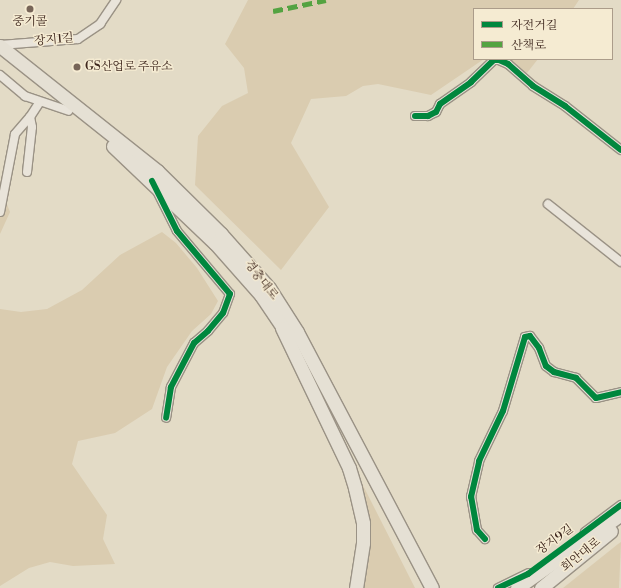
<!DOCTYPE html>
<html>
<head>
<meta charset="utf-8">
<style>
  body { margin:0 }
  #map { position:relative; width:621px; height:588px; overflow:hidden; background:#e3dbc6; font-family:"Libre Bodoni","Noto Serif KR",serif }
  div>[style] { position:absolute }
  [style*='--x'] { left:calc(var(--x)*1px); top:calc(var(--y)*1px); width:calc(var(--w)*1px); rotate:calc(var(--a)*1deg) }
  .green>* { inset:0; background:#daccb0 }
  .roads { filter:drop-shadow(1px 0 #9a9285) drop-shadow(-1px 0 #9a9285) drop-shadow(0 1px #9a9285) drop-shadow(0 -1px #9a9285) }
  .minor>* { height:8px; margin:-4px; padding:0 4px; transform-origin:4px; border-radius:4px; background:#e9e4da }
  .primary>* { height:13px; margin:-6.5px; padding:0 6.5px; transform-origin:6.5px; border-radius:6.5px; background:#e5e0d4 }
  .quiet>* { height:5px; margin-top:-2.5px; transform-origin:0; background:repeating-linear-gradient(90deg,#54a341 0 10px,transparent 0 15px) }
  .cycleway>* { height:6px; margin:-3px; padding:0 3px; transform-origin:3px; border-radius:3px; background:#00873e }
  .dots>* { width:11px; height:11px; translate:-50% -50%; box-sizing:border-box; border:2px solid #f5ebd2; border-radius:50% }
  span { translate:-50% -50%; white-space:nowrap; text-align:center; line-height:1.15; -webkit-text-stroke:3px #f5ebd2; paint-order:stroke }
  .poi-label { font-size:12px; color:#3d261d }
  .left { translate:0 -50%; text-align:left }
  .street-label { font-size:12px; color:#3d261d }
  .legend { position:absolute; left:473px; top:8px; width:140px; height:52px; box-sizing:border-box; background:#f5ebd2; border:1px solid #ab9c8a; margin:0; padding:5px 7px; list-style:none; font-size:12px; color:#3d261d }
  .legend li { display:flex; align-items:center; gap:8px; height:20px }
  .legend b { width:20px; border:1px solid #ab9c8a }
</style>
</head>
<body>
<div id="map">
  <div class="green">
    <div style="clip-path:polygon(248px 0,579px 0,573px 9px,474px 9px,474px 59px,484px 59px,431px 95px,378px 84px,363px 86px,346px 96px,311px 99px,291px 143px,329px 207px,281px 270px,195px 185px,198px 136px,222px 106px,248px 93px,244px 68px,225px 44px)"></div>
    <div style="clip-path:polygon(507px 59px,538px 59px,527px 73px)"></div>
    <div style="clip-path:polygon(0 187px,10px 212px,0 234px)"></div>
    <div style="clip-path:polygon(162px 232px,176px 243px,197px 268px,218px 301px,211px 314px,192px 331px,167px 367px,152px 409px,115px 433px,78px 441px,72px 464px,107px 515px,103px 539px,115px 564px,73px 566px,50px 562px,29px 568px,0 586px,0 309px,21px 312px,47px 309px,82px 290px,120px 255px)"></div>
    <div style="clip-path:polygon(341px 442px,415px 588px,361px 588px,368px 546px)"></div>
    <div style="clip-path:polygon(621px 542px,619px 588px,563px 588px,618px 544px)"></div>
  </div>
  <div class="roads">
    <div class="minor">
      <div style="--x:0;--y:45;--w:78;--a:-4.4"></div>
      <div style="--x:78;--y:39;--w:27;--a:-34"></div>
      <div style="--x:100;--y:24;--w:29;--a:-56"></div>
      <div style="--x:0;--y:75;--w:33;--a:40"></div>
      <div style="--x:25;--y:96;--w:46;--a:18.8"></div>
      <div style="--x:415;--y:116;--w:13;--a:0"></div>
      <div style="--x:428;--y:116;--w:9;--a:-27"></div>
      <div style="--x:436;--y:112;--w:9;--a:-63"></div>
      <div style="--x:440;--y:104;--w:38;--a:-35"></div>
      <div style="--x:471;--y:82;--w:32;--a:-44"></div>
      <div style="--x:494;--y:60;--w:5;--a:0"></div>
      <div style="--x:499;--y:60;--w:10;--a:24"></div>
      <div style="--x:508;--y:64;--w:33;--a:41"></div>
      <div style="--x:533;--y:86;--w:38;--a:32"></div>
      <div style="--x:565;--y:106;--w:71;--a:38.2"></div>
      <div style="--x:27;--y:172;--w:45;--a:-83.7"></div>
      <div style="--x:32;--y:127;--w:10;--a:-101"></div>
      <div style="--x:30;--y:117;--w:17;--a:-57"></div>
      <div style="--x:158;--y:193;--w:42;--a:63.4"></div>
      <div style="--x:177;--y:231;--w:82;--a:49.9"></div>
      <div style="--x:230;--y:294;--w:20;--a:110"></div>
      <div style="--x:223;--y:313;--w:23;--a:130"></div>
      <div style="--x:208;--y:331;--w:18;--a:139"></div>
      <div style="--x:194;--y:343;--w:50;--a:117.6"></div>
      <div style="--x:171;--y:387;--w:31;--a:99"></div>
      <div style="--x:548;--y:204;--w:93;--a:38.5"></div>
      <div style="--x:0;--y:212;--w:79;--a:-79.1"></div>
      <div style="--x:15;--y:134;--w:23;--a:-49"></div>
      <div style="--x:585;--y:532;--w:45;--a:-36.9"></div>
      <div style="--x:485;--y:539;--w:12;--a:-132"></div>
      <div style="--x:477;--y:530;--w:34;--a:-100"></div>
      <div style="--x:471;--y:497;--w:37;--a:-77"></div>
      <div style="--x:479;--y:461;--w:55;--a:-64.4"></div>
      <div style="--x:503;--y:411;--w:77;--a:-73.4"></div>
      <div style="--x:525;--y:337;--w:5;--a:-11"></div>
      <div style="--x:530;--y:336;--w:15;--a:53"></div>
      <div style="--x:539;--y:348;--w:19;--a:69"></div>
      <div style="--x:546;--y:366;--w:10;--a:37"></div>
      <div style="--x:554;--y:372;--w:23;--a:15"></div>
      <div style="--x:576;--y:378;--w:28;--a:45"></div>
      <div style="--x:596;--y:398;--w:26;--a:-13"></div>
      <div style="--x:498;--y:588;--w:34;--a:-26"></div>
    </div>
    <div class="primary">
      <div style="--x:0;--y:46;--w:201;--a:38.5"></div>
      <div style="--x:157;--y:171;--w:90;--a:44.5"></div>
      <div style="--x:221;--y:234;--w:72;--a:48.4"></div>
      <div style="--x:269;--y:288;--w:52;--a:57.5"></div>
      <div style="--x:297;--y:332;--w:289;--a:62.2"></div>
      <div style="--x:113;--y:146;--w:141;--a:43.6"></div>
      <div style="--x:215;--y:243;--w:69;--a:48.5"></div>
      <div style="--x:261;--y:295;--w:48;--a:56"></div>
      <div style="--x:282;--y:328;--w:155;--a:64.4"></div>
      <div style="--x:349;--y:468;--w:21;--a:73"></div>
      <div style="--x:355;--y:488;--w:36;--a:77"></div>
      <div style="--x:363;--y:523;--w:20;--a:90"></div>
      <div style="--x:363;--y:543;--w:46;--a:98.8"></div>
      <div style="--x:517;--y:588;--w:128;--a:-35.4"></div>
      <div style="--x:541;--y:588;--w:90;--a:-39.2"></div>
    </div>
  </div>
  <div class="quiet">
    <div style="--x:273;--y:11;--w:54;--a:-11.7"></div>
  </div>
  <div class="cycleway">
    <div style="--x:415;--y:116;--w:13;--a:0"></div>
    <div style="--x:428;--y:116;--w:9;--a:-27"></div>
    <div style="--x:436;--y:112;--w:9;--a:-63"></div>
    <div style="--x:440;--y:104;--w:38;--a:-35"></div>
    <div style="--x:471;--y:82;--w:32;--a:-44"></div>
    <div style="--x:494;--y:60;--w:5;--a:0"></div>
    <div style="--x:499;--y:60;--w:10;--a:24"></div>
    <div style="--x:508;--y:64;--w:33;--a:41"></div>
    <div style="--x:533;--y:86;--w:38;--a:32"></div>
    <div style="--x:565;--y:106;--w:71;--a:38.2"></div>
    <div style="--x:152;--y:181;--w:56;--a:63.4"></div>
    <div style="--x:177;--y:231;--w:82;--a:49.9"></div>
    <div style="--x:230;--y:294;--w:20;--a:110"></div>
    <div style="--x:223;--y:313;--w:23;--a:130"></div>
    <div style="--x:208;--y:331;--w:18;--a:139"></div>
    <div style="--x:194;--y:343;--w:50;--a:117.6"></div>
    <div style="--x:171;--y:387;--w:31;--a:99"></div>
    <div style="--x:485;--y:539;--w:12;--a:-132"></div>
    <div style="--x:477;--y:530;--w:34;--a:-100"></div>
    <div style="--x:471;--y:497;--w:37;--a:-77"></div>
    <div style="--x:479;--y:461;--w:55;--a:-64.4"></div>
    <div style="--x:503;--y:411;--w:77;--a:-73.4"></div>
    <div style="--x:525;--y:337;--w:5;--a:-11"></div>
    <div style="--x:530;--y:336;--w:15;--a:53"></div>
    <div style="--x:539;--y:348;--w:19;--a:69"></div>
    <div style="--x:546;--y:366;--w:10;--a:37"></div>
    <div style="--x:554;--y:372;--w:23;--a:15"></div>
    <div style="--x:576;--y:378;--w:28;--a:45"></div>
    <div style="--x:596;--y:398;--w:26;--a:-13"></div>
    <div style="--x:498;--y:588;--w:33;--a:-25"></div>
    <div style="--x:528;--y:574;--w:116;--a:-36.6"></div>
  </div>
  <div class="dots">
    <div style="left:30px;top:9px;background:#776558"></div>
    <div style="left:77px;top:67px;background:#776558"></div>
  </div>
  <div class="poi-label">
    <span style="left:30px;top:22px">중기콜</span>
    <span class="left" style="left:85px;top:67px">GS산업로 주유소</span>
  </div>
  <div class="street-label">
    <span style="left:54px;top:40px;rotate:-5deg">장지1길</span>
    <span style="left:261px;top:280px;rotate:52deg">경충대로</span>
    <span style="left:555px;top:540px;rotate:-36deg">장지9길</span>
    <span style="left:581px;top:555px;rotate:-39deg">회안대로</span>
  </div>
  <ul class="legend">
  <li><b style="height:5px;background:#00873e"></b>자전거길</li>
  <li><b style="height:5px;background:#54a341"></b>산책로</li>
  </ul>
</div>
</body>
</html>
